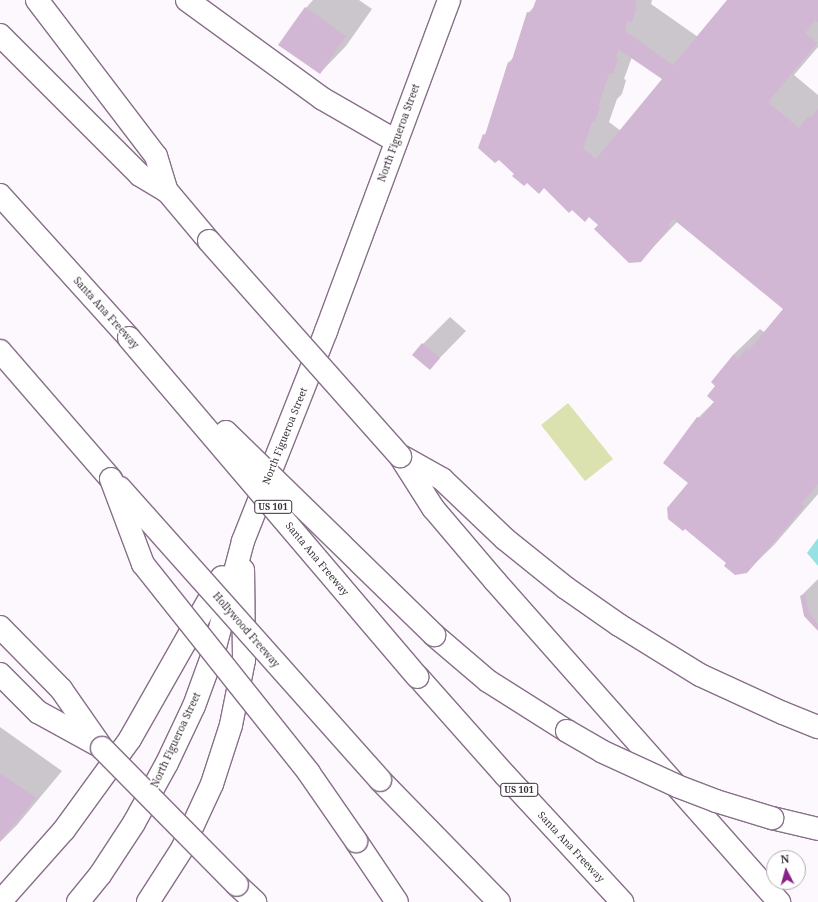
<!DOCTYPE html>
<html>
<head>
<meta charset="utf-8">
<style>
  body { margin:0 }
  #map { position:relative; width:818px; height:902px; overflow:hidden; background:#fdf8fe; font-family:"Noto Serif",serif }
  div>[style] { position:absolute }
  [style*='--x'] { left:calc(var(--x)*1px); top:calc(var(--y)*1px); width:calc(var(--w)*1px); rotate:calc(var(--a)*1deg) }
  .green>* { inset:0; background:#dce2af }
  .water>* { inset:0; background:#95e1e4 }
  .shadow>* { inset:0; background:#0003 }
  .building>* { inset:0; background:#d1b7d3 }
  .roads { filter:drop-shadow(1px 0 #876f89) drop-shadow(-1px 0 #876f89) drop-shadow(0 1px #876f89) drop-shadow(0 -1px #876f89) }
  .minor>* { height:22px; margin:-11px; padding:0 11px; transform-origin:11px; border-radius:11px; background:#fff }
  .major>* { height:22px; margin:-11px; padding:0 11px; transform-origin:11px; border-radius:11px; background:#fff }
  .highway>* { height:22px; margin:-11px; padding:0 11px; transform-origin:11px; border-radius:11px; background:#fff }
  .bridges { filter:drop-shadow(1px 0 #876f89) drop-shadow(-1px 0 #876f89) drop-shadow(0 1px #876f89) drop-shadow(0 -1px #876f89) }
  .highway-bridge>* { height:22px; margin:-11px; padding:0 11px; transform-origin:11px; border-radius:11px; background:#fff }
  span { translate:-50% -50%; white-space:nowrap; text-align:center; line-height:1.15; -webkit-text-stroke:3px #fff; paint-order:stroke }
  .shield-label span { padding:1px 3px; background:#fff; border:1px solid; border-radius:3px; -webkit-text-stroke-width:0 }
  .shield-label { font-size:9px; color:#392f3a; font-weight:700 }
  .street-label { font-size:10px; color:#392f3a }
  .north { position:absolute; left:766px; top:850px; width:40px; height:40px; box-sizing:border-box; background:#fff; border:1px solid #b0acb0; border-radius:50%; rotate:354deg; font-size:11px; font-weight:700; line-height:16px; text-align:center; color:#392f3a }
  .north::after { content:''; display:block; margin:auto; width:14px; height:18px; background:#89238a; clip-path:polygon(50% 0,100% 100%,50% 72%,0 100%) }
</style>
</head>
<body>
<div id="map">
  <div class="green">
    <div style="clip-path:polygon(568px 403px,613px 459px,585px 481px,541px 425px)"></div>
  </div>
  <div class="water">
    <div style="clip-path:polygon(818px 538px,818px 566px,807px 553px)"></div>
  </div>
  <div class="shadow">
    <div style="clip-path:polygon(313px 0,359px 0,372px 9px,346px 46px,320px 73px,306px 8px)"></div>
    <div style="clip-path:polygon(evenodd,537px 0,652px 0,651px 4px,698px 37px,728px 0,818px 0,818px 47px,794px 75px,818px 95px,818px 494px,774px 545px,746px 572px,727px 563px,689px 483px,698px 418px,715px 401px,717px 386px,733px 355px,760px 329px,764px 332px,785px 308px,678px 221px,640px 261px,589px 216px,544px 187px,527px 182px,515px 174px,484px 135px,487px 132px,509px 62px,513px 58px,528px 13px,535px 6px,537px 0,632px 57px,664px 79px,621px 131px,609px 122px,617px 99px,622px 94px,626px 80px,624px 79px,632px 57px)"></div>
    <div style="clip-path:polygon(450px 317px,466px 331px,430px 368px,423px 344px)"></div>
    <div style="clip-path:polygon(818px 579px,818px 630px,805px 616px,801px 596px)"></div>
    <div style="clip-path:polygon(0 727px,62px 771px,17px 825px,0 842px)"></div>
  </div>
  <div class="building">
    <div style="clip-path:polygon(evenodd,536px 0,636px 0,635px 5px,637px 6px,632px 22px,628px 20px,625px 31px,673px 65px,727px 0,818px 0,818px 22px,815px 20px,805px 33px,817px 43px,768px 102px,799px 128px,809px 116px,811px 117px,818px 109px,818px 484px,803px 502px,800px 503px,804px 507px,747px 573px,735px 575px,724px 566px,726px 563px,685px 529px,683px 531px,668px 519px,667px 508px,688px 483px,663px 463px,697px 417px,701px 418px,714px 402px,707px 396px,715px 386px,711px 382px,733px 355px,738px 359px,747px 348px,750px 349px,783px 309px,673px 219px,668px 225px,670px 227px,641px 262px,629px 263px,594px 229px,598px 225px,589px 217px,585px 222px,572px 210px,569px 213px,544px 188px,539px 194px,527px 183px,524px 186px,512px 176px,514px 174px,499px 160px,495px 163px,478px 148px,483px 134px,485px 135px,508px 62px,511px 63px,527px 12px,531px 13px,536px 0,618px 49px,662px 79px,596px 159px,583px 149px,592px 121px,595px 122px,600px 107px,598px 106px,609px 73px,613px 74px,618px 58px,616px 57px,618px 49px)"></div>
    <div style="clip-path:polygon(305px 7px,346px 36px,320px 74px,278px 45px)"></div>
    <div style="clip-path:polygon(422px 343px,440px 358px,430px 370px,412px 355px)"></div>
    <div style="clip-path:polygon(805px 594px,809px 613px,818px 624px,818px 631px,804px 616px,800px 596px)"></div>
    <div style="clip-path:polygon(0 773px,36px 798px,0 841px)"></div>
  </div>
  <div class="roads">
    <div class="minor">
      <div style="--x:187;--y:0;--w:168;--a:36.1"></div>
      <div style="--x:323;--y:99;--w:84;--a:29.9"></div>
    </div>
    <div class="major">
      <div style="--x:0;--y:902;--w:96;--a:-48.4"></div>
      <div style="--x:64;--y:830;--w:112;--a:-54"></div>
      <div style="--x:130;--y:739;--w:186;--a:-60.4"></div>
      <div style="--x:78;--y:902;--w:35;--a:-51"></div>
      <div style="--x:100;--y:875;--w:62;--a:-56.8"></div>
      <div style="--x:134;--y:823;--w:68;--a:-61.2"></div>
      <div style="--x:167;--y:763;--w:63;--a:-64.7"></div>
      <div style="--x:194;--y:706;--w:59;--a:-70"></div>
      <div style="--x:214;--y:651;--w:114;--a:-75.2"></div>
      <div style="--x:243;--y:541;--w:226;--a:-68.4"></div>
      <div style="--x:326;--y:331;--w:353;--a:-69.6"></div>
      <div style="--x:148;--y:902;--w:63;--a:-57.3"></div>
      <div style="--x:182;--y:849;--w:72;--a:-65.2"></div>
      <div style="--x:212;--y:784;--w:62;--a:-72.1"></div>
      <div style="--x:231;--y:725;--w:66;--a:-78.7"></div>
      <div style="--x:244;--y:660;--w:90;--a:-90.6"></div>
    </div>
    <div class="highway">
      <div style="--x:37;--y:0;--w:196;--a:52.7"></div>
      <div style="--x:156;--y:156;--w:37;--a:73"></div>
      <div style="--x:0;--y:35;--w:198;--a:45"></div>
      <div style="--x:140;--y:175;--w:31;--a:31"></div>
      <div style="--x:167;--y:191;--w:65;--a:50"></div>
      <div style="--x:0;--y:195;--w:193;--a:47.9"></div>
      <div style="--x:0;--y:351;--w:169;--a:49.1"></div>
      <div style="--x:400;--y:456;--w:62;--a:57.6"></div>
      <div style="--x:433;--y:508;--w:96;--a:49.7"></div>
      <div style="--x:495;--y:581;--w:429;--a:48.5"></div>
      <div style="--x:403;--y:457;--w:45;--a:29.4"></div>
      <div style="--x:442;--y:479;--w:87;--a:43.6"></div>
      <div style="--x:505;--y:539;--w:78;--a:38.8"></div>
      <div style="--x:566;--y:588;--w:65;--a:34.9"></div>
      <div style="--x:619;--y:625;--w:95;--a:31.7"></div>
      <div style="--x:700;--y:675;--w:91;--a:24.6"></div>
      <div style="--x:783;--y:713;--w:38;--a:22"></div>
      <div style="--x:0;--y:627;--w:87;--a:45.5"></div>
      <div style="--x:61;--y:689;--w:72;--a:55.2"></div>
      <div style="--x:434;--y:635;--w:71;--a:40.4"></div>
      <div style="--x:488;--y:681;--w:93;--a:32.3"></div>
      <div style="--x:0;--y:674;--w:54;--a:45"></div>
      <div style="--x:38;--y:712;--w:68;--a:28.8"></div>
      <div style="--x:418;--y:677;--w:131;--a:48.4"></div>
      <div style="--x:505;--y:775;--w:173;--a:47.3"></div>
      <div style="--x:380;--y:780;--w:170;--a:45.7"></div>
      <div style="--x:772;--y:818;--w:47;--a:13.4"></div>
      <div style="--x:356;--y:841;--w:73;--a:56.1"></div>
      <div style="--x:237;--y:885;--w:25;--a:43"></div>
    </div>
  </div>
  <div class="bridges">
    <div class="highway-bridge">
      <div style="--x:209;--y:241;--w:288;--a:48.4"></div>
      <div style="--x:129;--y:338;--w:445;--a:49.6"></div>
      <div style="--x:226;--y:432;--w:291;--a:44.3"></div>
      <div style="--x:111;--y:479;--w:91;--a:69.4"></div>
      <div style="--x:143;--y:564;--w:267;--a:51.5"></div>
      <div style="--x:309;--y:773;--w:83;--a:55.3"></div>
      <div style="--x:120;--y:488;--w:391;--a:48.3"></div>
      <div style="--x:567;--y:731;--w:39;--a:30"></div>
      <div style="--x:601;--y:751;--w:84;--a:24.7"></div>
      <div style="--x:677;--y:786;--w:42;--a:21"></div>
      <div style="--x:716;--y:801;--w:59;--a:16.9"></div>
      <div style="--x:102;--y:748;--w:192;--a:45.4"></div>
    </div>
  </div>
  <div class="shield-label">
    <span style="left:273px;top:507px">US 101</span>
    <span style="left:519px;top:790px">US 101</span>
  </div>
  <div class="street-label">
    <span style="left:399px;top:133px;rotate:-70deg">North Figueroa Street</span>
    <span style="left:106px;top:313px;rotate:48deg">Santa Ana Freeway</span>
    <span style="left:285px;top:436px;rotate:-68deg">North Figueroa Street</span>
    <span style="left:317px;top:559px;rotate:50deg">Santa Ana Freeway</span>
    <span style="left:246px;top:630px;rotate:49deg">Hollywood Freeway</span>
    <span style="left:176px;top:740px;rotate:-65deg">North Figueroa Street</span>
    <span style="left:571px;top:847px;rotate:47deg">Santa Ana Freeway</span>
  </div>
  <div class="north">N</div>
</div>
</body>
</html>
